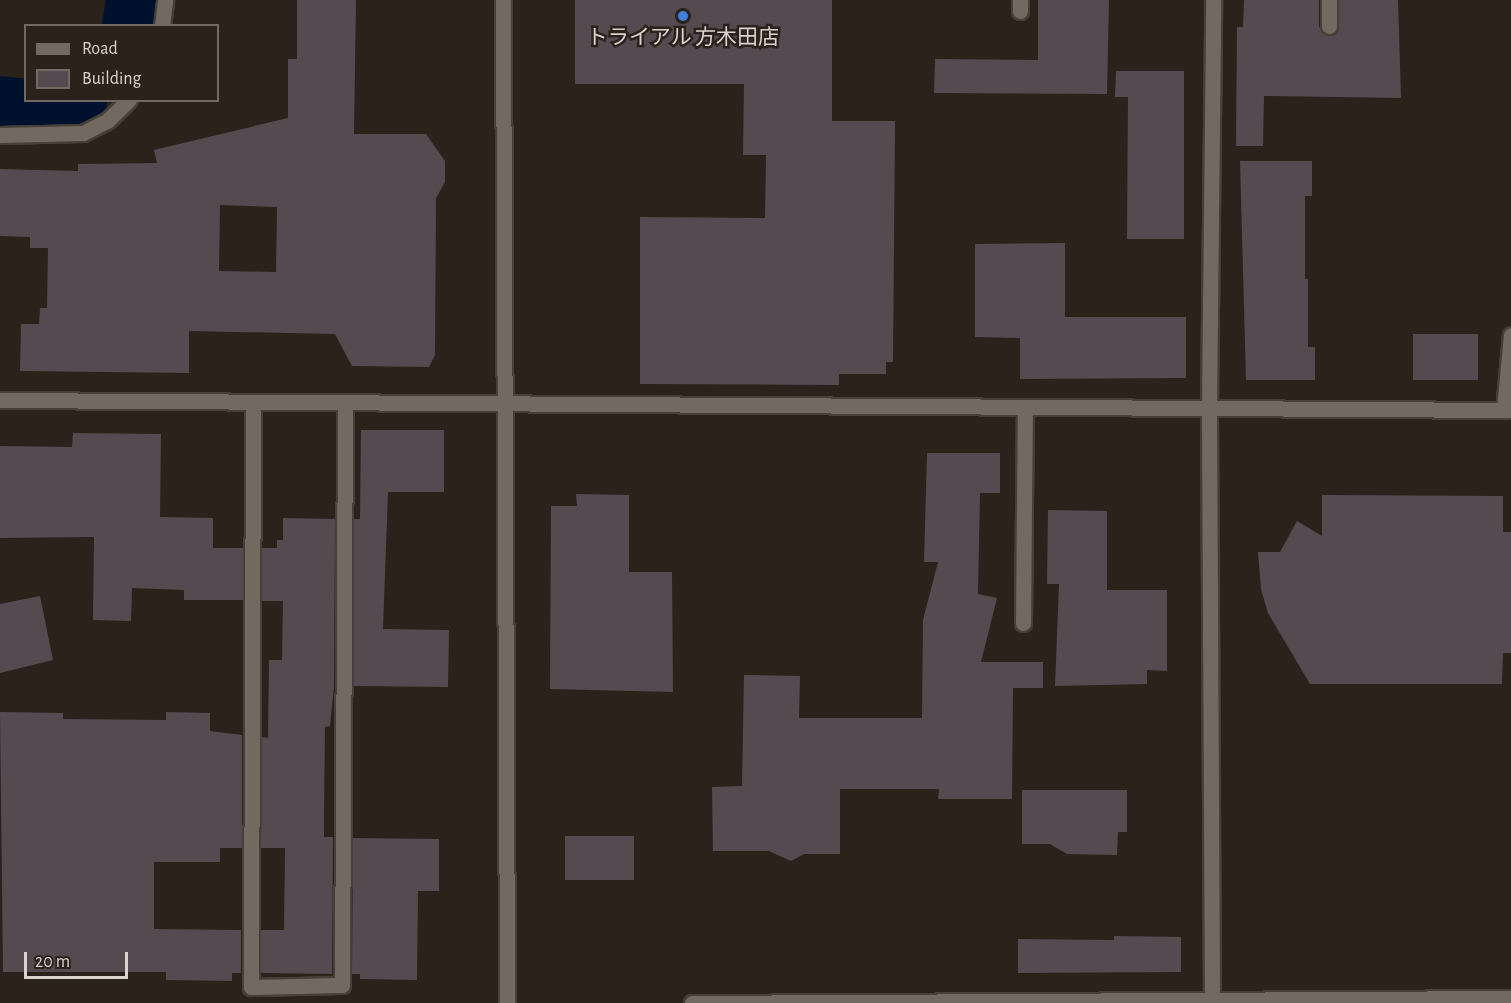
<!DOCTYPE html>
<html>
<head>
<meta charset="utf-8">
<style>
  body { margin:0 }
  #map { position:relative; width:1511px; height:1003px; overflow:hidden; background:#2b221b; font-family:"Alegreya Sans","Noto Sans JP",sans-serif }
  div>[style] { position:absolute }
  [style*='--x'] { left:calc(var(--x)*1px); top:calc(var(--y)*1px); width:calc(var(--w)*1px); rotate:calc(var(--a)*1deg) }
  .river>* { height:63px; margin:-31.5px; padding:0 31.5px; transform-origin:31.5px; border-radius:31.5px; background:#00112d }
  .building>* { inset:0; background:#564a51 }
  .roads { filter:drop-shadow(2px 0 #463f3a) drop-shadow(-2px 0 #463f3a) drop-shadow(0 2px #463f3a) drop-shadow(0 -2px #463f3a) }
  .minor>* { height:15px; margin:-7.5px; padding:0 7.5px; transform-origin:7.5px; border-radius:7.5px; background:#736961 }
  .dots>* { width:16px; height:16px; translate:-50% -50%; box-sizing:border-box; border:3px solid #2b221b; border-radius:50% }
  span { translate:-50% -50%; white-space:nowrap; text-align:center; line-height:1.15; -webkit-text-stroke:5px #2b221b; paint-order:stroke }
  .poi-label { font-size:21px; color:#d9d3ce }
  .legend { position:absolute; left:24px; top:24px; width:195px; height:78px; box-sizing:border-box; background:#2b221b; border:2px solid #716963; margin:0; padding:8px 10px; list-style:none; font-size:18px; color:#d9d3ce }
  .legend li { display:flex; align-items:center; gap:12px; height:30px }
  .legend b { width:30px; border:2px solid #716963 }
  .scale { position:absolute; left:24px; top:952px; width:104px; height:27px; box-sizing:border-box; border:3px solid #d9d3ce; border-top:0; padding-left:8px; font-size:18px; line-height:21px; white-space:nowrap; color:#d9d3ce; -webkit-text-stroke:4px #2b221b; paint-order:stroke }
</style>
</head>
<body>
<div id="map">
  <div class="river">
    <div style="--x:133;--y:26;--w:26;--a:-81"></div>
    <div style="--x:0;--y:107;--w:23;--a:7"></div>
    <div style="--x:23;--y:110;--w:53;--a:-10.9"></div>
  </div>
  <div class="building">
    <div style="clip-path:polygon(evenodd,297px 0,356px 0,354px 134px,426px 134px,445px 161px,445px 182px,436px 198px,435px 355px,429px 367px,352px 366px,335px 334px,189px 331px,189px 373px,20px 371px,21px 324px,39px 324px,40px 308px,47px 308px,48px 248px,30px 248px,30px 237px,0 236px,0 169px,78px 171px,78px 164px,157px 163px,154px 150px,288px 118px,288px 59px,297px 59px,297px 0,220px 205px,277px 207px,276px 272px,219px 271px,220px 205px)"></div>
    <div style="clip-path:polygon(575px 0,832px 0,832px 121px,895px 121px,893px 362px,886px 362px,886px 374px,839px 374px,839px 385px,640px 384px,640px 217px,765px 218px,766px 155px,743px 155px,744px 84px,575px 84px)"></div>
    <div style="clip-path:polygon(1038px 0,1109px 0,1107px 94px,934px 93px,935px 59px,1038px 60px)"></div>
    <div style="clip-path:polygon(1244px 0,1319px 0,1319px 27px,1328px 36px,1338px 30px,1339px 0,1398px 0,1401px 98px,1264px 96px,1263px 146px,1236px 146px,1237px 27px,1243px 27px)"></div>
    <div style="clip-path:polygon(1116px 71px,1184px 71px,1184px 239px,1127px 239px,1128px 97px,1115px 97px)"></div>
    <div style="clip-path:polygon(1240px 161px,1312px 161px,1312px 196px,1305px 196px,1305px 279px,1308px 279px,1308px 347px,1315px 347px,1315px 380px,1246px 380px)"></div>
    <div style="clip-path:polygon(1065px 243px,1065px 317px,1186px 317px,1186px 378px,1020px 379px,1020px 338px,975px 337px,975px 244px)"></div>
    <div style="clip-path:polygon(1413px 334px,1478px 334px,1478px 380px,1413px 380px)"></div>
    <div style="clip-path:polygon(361px 430px,444px 430px,444px 492px,388px 492px,383px 629px,449px 630px,448px 687px,353px 686px,354px 519px,360px 519px)"></div>
    <div style="clip-path:polygon(73px 433px,161px 434px,160px 517px,213px 518px,213px 548px,243px 548px,243px 600px,184px 600px,184px 590px,132px 588px,131px 621px,93px 620px,94px 537px,0 538px,0 446px,72px 447px)"></div>
    <div style="clip-path:polygon(927px 453px,1000px 453px,1000px 493px,980px 493px,978px 594px,997px 598px,981px 662px,1043px 662px,1043px 688px,1013px 688px,1012px 799px,938px 799px,939px 789px,840px 789px,840px 854px,804px 854px,791px 861px,769px 851px,713px 851px,712px 787px,742px 786px,744px 675px,800px 676px,799px 718px,922px 718px,923px 620px,938px 562px,924px 562px)"></div>
    <div style="clip-path:polygon(576px 494px,629px 495px,629px 572px,672px 572px,673px 692px,550px 689px,551px 506px,577px 506px)"></div>
    <div style="clip-path:polygon(1322px 495px,1503px 496px,1503px 532px,1511px 532px,1511px 653px,1503px 653px,1502px 684px,1310px 684px,1268px 613px,1261px 589px,1258px 552px,1280px 552px,1297px 521px,1322px 536px)"></div>
    <div style="clip-path:polygon(1048px 510px,1107px 511px,1107px 590px,1167px 590px,1167px 671px,1147px 670px,1147px 684px,1055px 686px,1059px 584px,1047px 584px)"></div>
    <div style="clip-path:polygon(283px 518px,335px 519px,334px 686px,330px 726px,325px 727px,324px 818px,324px 837px,333px 837px,332px 974px,261px 973px,261px 930px,284px 930px,285px 848px,261px 848px,262px 737px,268px 738px,269px 660px,282px 660px,283px 601px,262px 601px,262px 548px,277px 548px,277px 540px,283px 540px)"></div>
    <div style="clip-path:polygon(40px 596px,53px 660px,0 673px,0 604px)"></div>
    <div style="clip-path:polygon(0 712px,63px 713px,63px 719px,166px 720px,166px 712px,210px 713px,210px 731px,242px 735px,242px 848px,220px 848px,220px 862px,154px 862px,154px 929px,241px 930px,241px 973px,232px 973px,232px 981px,166px 980px,166px 972px,3px 972px)"></div>
    <div style="clip-path:polygon(1022px 790px,1127px 790px,1127px 832px,1118px 832px,1117px 855px,1067px 854px,1050px 844px,1022px 844px)"></div>
    <div style="clip-path:polygon(565px 836px,634px 836px,634px 880px,565px 880px)"></div>
    <div style="clip-path:polygon(353px 838px,439px 839px,439px 891px,418px 891px,417px 980px,360px 979px,360px 974px,352px 974px)"></div>
    <div style="clip-path:polygon(1114px 936px,1181px 937px,1181px 972px,1018px 973px,1018px 939px,1114px 940px)"></div>
  </div>
  <div class="roads">
    <div class="minor">
      <div style="--x:503;--y:0;--w:1003;--a:89.77"></div>
      <div style="--x:1020;--y:0;--w:11;--a:90"></div>
      <div style="--x:1329;--y:0;--w:26;--a:90"></div>
      <div style="--x:162;--y:26;--w:26;--a:-83"></div>
      <div style="--x:0;--y:135;--w:83;--a:-1.4"></div>
      <div style="--x:83;--y:133;--w:28;--a:-27"></div>
      <div style="--x:108;--y:120;--w:29;--a:-44"></div>
      <div style="--x:0;--y:400;--w:1511;--a:0.38"></div>
      <div style="--x:253;--y:402;--w:585;--a:90.2"></div>
      <div style="--x:251;--y:987;--w:91;--a:-1.3"></div>
      <div style="--x:342;--y:985;--w:582;--a:-89.7"></div>
      <div style="--x:1504;--y:410;--w:75;--a:-84.7"></div>
      <div style="--x:1023;--y:623;--w:215;--a:-89.5"></div>
      <div style="--x:692;--y:1003;--w:819;--a:-0.35"></div>
      <div style="--x:1212;--y:1003;--w:594;--a:-90.29"></div>
      <div style="--x:1209;--y:409;--w:409;--a:-89.4"></div>
    </div>
  </div>
  <div class="dots">
    <div style="left:683px;top:16px;background:#3f7fe0"></div>
  </div>
  <div class="poi-label">
    <span style="left:683px;top:38px">トライアル 方木田店</span>
  </div>
  <ul class="legend">
  <li><b style="height:8px;background:#736961"></b>Road</li>
  <li><b style="height:16px;background:#564a51"></b>Building</li>
  </ul>
  <div class="scale">20 m</div>
</div>
</body>
</html>
